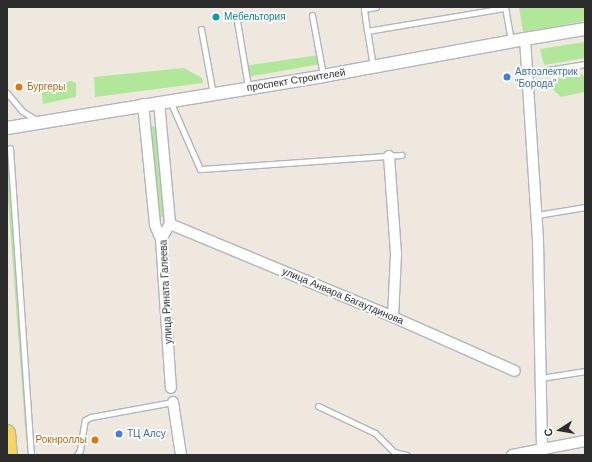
<!DOCTYPE html>
<html>
<head>
<meta charset="utf-8">
<style>
  body { margin:0 }
  #map { position:relative; width:592px; height:462px; overflow:hidden; background:#eee8de; font-family:Helvetica,sans-serif }
  div>[style] { position:absolute }
  [style*='--x'] { left:calc(var(--x)*1px); top:calc(var(--y)*1px); width:calc(var(--w)*1px); rotate:calc(var(--a)*1deg) }
  .green>* { inset:0; background:#b1e798 }
  .roads { filter:drop-shadow(1px 0 #b2b4c0) drop-shadow(-1px 0 #b2b4c0) drop-shadow(0 1px #b2b4c0) drop-shadow(0 -1px #b2b4c0) }
  .service>* { height:5px; margin:-2.5px; padding:0 2.5px; transform-origin:2.5px; border-radius:2.5px; background:#fff }
  .minor>* { height:10px; margin:-5px; padding:0 5px; transform-origin:5px; border-radius:5px; background:#fff }
  .tertiary>* { height:12px; margin:-6px; padding:0 6px; transform-origin:6px; border-radius:6px; background:#fff }
  .primary>* { height:16px; margin:-8px; padding:0 8px; transform-origin:8px; border-radius:8px; background:#f7d65a }
  .dots>* { width:11px; height:11px; translate:-50% -50%; box-sizing:border-box; border:2px solid #fff; border-radius:50% }
  span { translate:-50% -50%; white-space:nowrap; text-align:center; line-height:1.15; -webkit-text-stroke:3.5px #fff; paint-order:stroke }
  .culture-label { font-size:10px; color:#0d838f }
  .left { translate:0 -50%; text-align:left }
  .shop-label { font-size:10px; color:#366cbe }
  .street-label { font-size:10px; color:#2c2c2c }
  .food-label { font-size:10px; color:#c56008 }
  .right { translate:-100% -50%; text-align:right }
  .frame { position:absolute; inset:0; border:8px solid #2c2c2c; pointer-events:none }
  .north { position:absolute; left:540px; top:410px; width:40px; height:40px; -webkit-text-stroke:3px #fff; paint-order:stroke; rotate:258deg; font-size:11px; font-weight:700; line-height:16px; text-align:center; color:#2c2c2c }
  .north::after { content:''; display:block; margin:auto; width:14px; height:18px; background:#2c2c2c; clip-path:polygon(50% 0,100% 100%,50% 72%,0 100%) }
</style>
</head>
<body>
<div id="map">
  <div class="green">
    <div style="clip-path:polygon(519px 7px,585px 7px,585px 21px,523px 32px)"></div>
    <div style="clip-path:polygon(585px 42px,585px 58px,544px 65px,540px 49px)"></div>
    <div style="clip-path:polygon(319px 55px,321px 64px,247px 77px,244px 66px)"></div>
    <div style="clip-path:polygon(184px 68px,202px 78px,203px 83px,95px 97px,94px 77px)"></div>
    <div style="clip-path:polygon(582px 74px,585px 77px,585px 92px,561px 97px,544px 81px)"></div>
    <div style="clip-path:polygon(71px 81px,76px 83px,76px 97px,43px 104px,41px 86px)"></div>
    <div style="clip-path:polygon(157px 126px,167px 217px,159px 217px,151px 127px)"></div>
    <div style="clip-path:polygon(7px 160px,8px 161px,28px 444px,26px 440px,7px 186px)"></div>
  </div>
  <div class="roads">
    <div class="service">
      <div style="--x:505;--y:7;--w:35;--a:80"></div>
      <div style="--x:236;--y:15;--w:73;--a:80.5"></div>
      <div style="--x:312;--y:15;--w:61;--a:79.6"></div>
      <div style="--x:201;--y:29;--w:66;--a:79.5"></div>
      <div style="--x:367;--y:31;--w:22;--a:-98"></div>
      <div style="--x:364;--y:9;--w:12;--a:-9"></div>
      <div style="--x:373;--y:67;--w:36;--a:-99"></div>
      <div style="--x:367;--y:31;--w:140;--a:-9.5"></div>
      <div style="--x:529;--y:73;--w:57;--a:-9.1"></div>
      <div style="--x:7;--y:93;--w:23;--a:50"></div>
      <div style="--x:22;--y:111;--w:19;--a:32"></div>
      <div style="--x:170;--y:101;--w:74;--a:66.2"></div>
      <div style="--x:200;--y:169;--w:202;--a:-4"></div>
      <div style="--x:10;--y:148;--w:308;--a:86.1"></div>
      <div style="--x:537;--y:215;--w:49;--a:-9.5"></div>
      <div style="--x:541;--y:378;--w:45;--a:-9"></div>
      <div style="--x:318;--y:406;--w:63;--a:25.3"></div>
      <div style="--x:375;--y:433;--w:27;--a:45"></div>
      <div style="--x:394;--y:452;--w:13;--a:13"></div>
      <div style="--x:77;--y:455;--w:6;--a:-59"></div>
      <div style="--x:80;--y:450;--w:30;--a:-81"></div>
      <div style="--x:85;--y:420;--w:7;--a:-27"></div>
      <div style="--x:91;--y:417;--w:83;--a:-10.4"></div>
    </div>
    <div class="minor">
      <div style="--x:525;--y:39;--w:201;--a:86.3"></div>
      <div style="--x:538;--y:240;--w:215;--a:88.9"></div>
      <div style="--x:159;--y:102;--w:122;--a:84.8"></div>
      <div style="--x:170;--y:224;--w:17;--a:121"></div>
      <div style="--x:161;--y:239;--w:149;--a:86.2"></div>
      <div style="--x:143;--y:104;--w:122;--a:84.3"></div>
      <div style="--x:155;--y:225;--w:15;--a:67"></div>
      <div style="--x:389;--y:156;--w:98;--a:85.9"></div>
      <div style="--x:396;--y:254;--w:63;--a:92.7"></div>
      <div style="--x:170;--y:224;--w:242;--a:22.6"></div>
      <div style="--x:393;--y:317;--w:133;--a:23.9"></div>
      <div style="--x:173;--y:402;--w:54;--a:81.4"></div>
      <div style="--x:512;--y:455;--w:74;--a:-10.9"></div>
    </div>
    <div class="tertiary">
      <div style="--x:7;--y:128;--w:320;--a:-9.3"></div>
      <div style="--x:323;--y:76;--w:205;--a:-10.4"></div>
      <div style="--x:525;--y:39;--w:61;--a:-9.5"></div>
    </div>
    <div class="primary">
      <div style="--x:7;--y:433;--w:22;--a:85"></div>
    </div>
  </div>
  <div class="dots">
    <div style="left:216px;top:17px;background:#0f9aa8"></div>
    <div style="left:507px;top:77px;background:#3f7fe0"></div>
    <div style="left:19px;top:87px;background:#e8710a"></div>
    <div style="left:119px;top:434px;background:#3f7fe0"></div>
    <div style="left:95px;top:440px;background:#e8710a"></div>
  </div>
  <div class="culture-label">
    <span class="left" style="left:224px;top:17px">Мебельтория</span>
  </div>
  <div class="shop-label">
    <span class="left" style="left:515px;top:77px">Автоэлектрик<br>"Борода"</span>
    <span class="left" style="left:127px;top:434px">ТЦ Алсу</span>
  </div>
  <div class="street-label">
    <span style="left:296px;top:80px;rotate:-9deg">проспект Строителей</span>
    <span style="left:166px;top:292px;rotate:-93deg">улица Рината Галеева</span>
    <span style="left:343px;top:296px;rotate:23deg">улица Анвара Багаутдинова</span>
  </div>
  <div class="food-label">
    <span class="left" style="left:27px;top:87px">Бургеры</span>
    <span class="right" style="left:87px;top:440px">Рокнроллы</span>
  </div>
  <div class="frame"></div>
  <div class="north">С</div>
</div>
</body>
</html>
